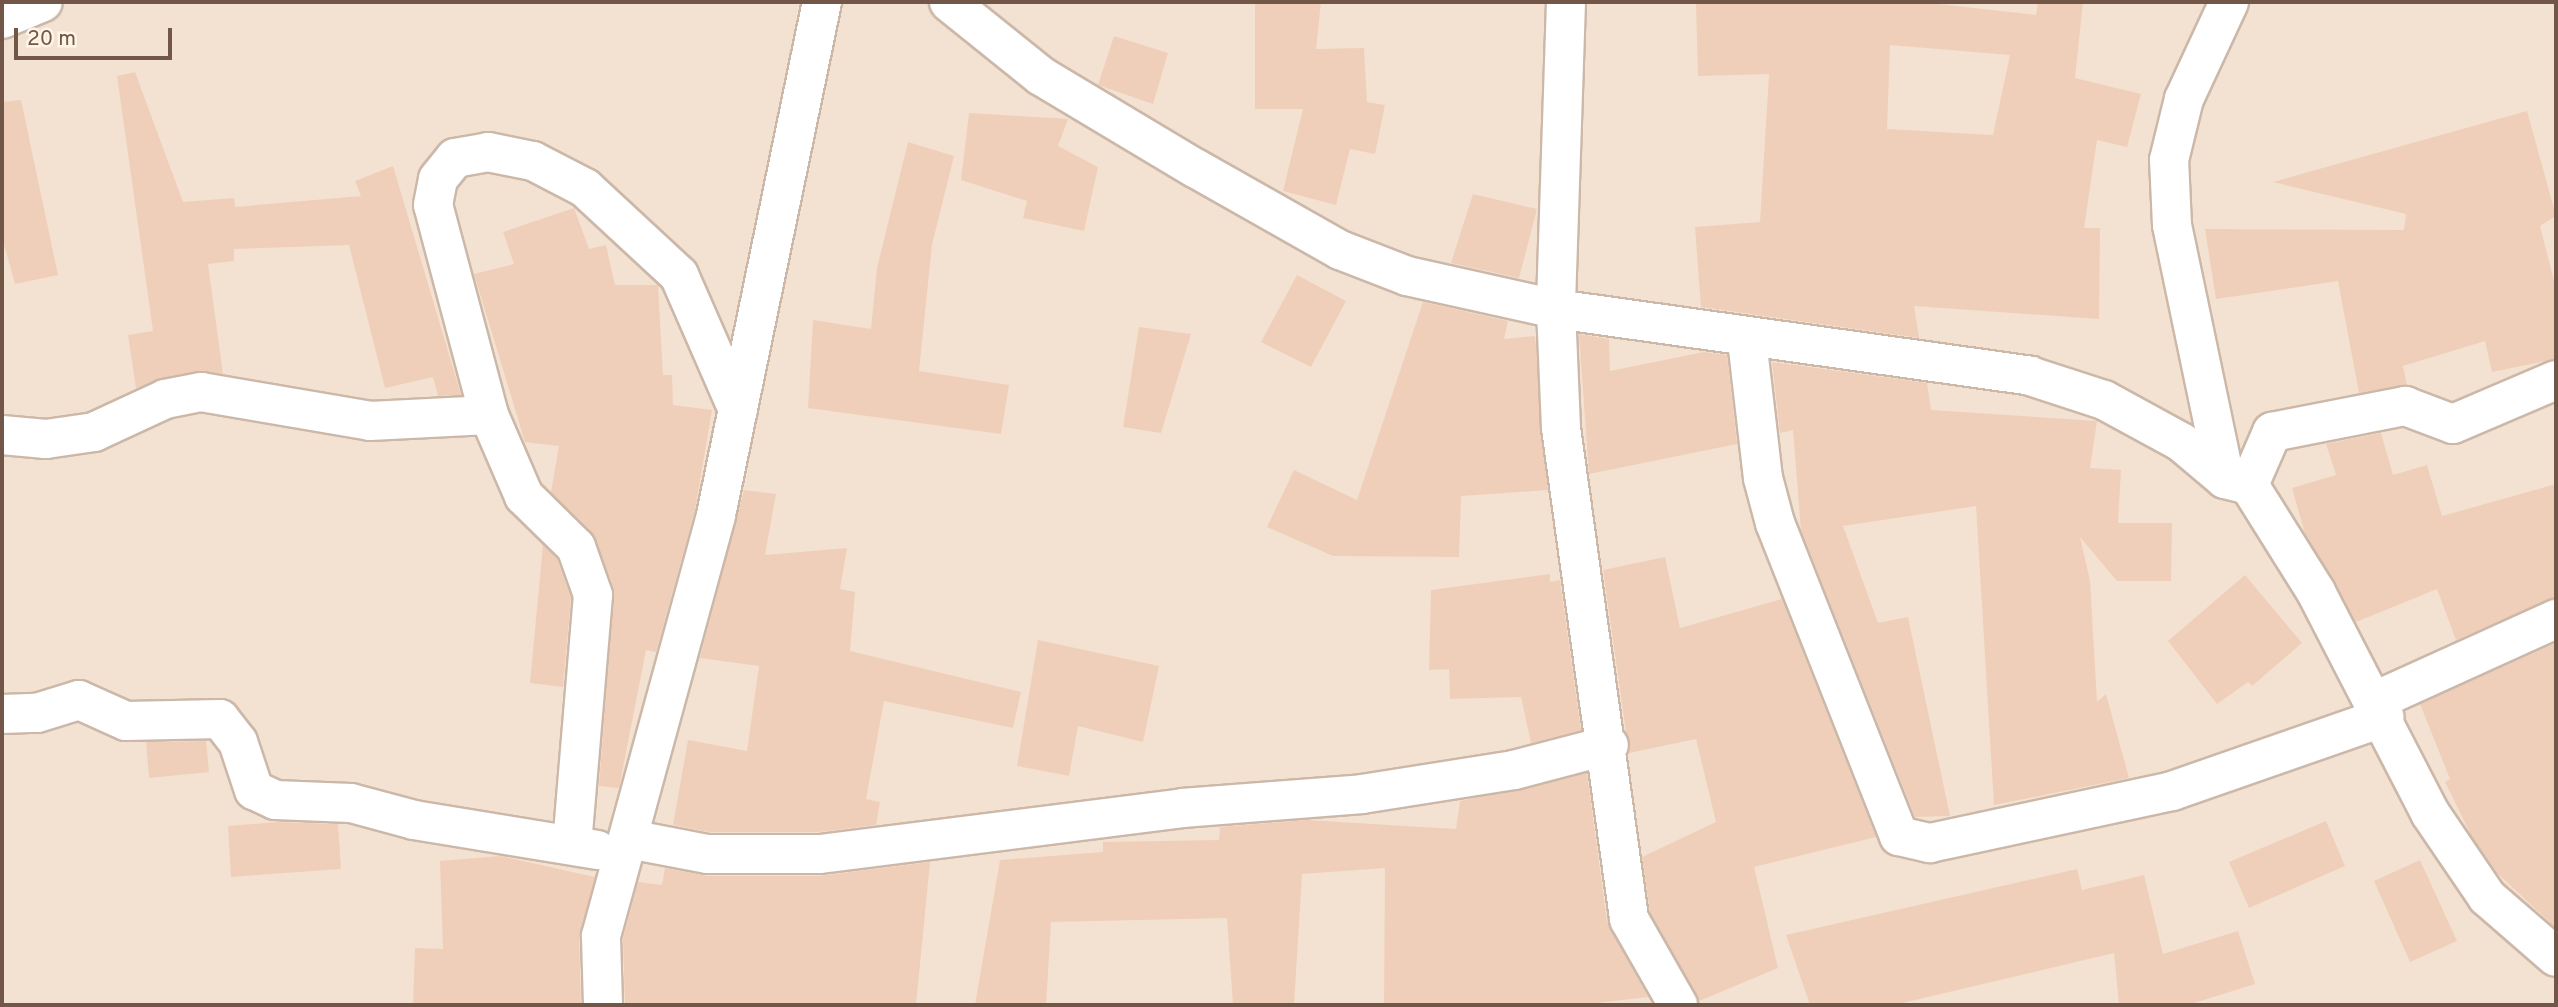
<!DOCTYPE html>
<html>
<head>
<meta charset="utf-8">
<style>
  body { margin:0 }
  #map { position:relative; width:2558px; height:1007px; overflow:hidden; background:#fbf1e2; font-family:Overpass,sans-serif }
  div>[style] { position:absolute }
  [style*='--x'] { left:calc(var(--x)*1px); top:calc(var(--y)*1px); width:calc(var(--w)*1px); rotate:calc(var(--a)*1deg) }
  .residential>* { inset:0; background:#f3e2d1 }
  .building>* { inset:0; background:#f0cfba }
  .roads { filter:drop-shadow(2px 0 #ccb8a9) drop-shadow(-2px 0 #ccb8a9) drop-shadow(0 2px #ccb8a9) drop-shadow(0 -2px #ccb8a9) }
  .street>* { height:38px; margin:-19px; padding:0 19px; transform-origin:19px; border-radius:19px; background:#fff }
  span { translate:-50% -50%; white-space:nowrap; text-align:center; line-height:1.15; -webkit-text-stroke:7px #fef5e8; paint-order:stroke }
  .frame { position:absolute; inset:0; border:4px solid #725749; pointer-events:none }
  .scale { position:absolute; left:14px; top:28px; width:158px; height:32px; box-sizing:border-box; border:4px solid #725749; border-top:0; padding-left:9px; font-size:21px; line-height:24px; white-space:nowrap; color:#725749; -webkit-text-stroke:5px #fef5e8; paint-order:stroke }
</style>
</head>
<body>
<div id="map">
  <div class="residential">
    <div style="clip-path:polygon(2px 2px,2556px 2px,2556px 1005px,2px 1005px)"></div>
  </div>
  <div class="building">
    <div style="clip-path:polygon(1255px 2px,1321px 2px,1316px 49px,1364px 48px,1367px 102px,1385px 105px,1375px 154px,1350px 149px,1336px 205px,1283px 191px,1303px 109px,1255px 109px)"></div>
    <div style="clip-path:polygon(evenodd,1696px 2px,1921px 2px,2036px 15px,2038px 2px,2083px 2px,2075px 78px,2141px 94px,2127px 147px,2097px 140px,2084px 228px,2100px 228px,2099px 319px,1914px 306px,1919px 338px,1701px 307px,1695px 227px,1760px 222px,1769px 74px,1698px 76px,1696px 2px,1890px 45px,2010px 55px,1993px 135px,1887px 129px,1890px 45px)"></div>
    <div style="clip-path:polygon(1114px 36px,1168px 53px,1153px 104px,1098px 85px)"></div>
    <div style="clip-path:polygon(135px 72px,183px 202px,234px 198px,235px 207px,361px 196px,355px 181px,393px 166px,461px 395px,438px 396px,433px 377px,385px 388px,349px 245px,234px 249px,234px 261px,208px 264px,223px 374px,197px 371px,136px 388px,128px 335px,153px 331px,117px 76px)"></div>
    <div style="clip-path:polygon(21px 100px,58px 275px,15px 284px,2px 237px,2px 102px)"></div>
    <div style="clip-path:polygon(2527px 111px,2556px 216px,2540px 226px,2556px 289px,2556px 359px,2492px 372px,2485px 341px,2403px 366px,2407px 385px,2359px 393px,2338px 281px,2216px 299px,2205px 229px,2404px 230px,2406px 214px,2273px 182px)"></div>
    <div style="clip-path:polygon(969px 113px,1068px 119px,1058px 146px,1098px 167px,1084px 231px,1023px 218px,1027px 201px,961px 180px)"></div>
    <div style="clip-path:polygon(908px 142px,954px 156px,932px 245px,919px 371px,1009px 385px,1001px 434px,808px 408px,813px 320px,871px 329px,877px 268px)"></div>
    <div style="clip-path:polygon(1473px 194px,1537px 209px,1519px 278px,1451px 263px)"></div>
    <div style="clip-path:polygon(574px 208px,589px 249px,606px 245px,615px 285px,658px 285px,663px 375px,672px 375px,673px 405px,712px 410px,695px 510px,656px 652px,646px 650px,619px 788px,599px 786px,614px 588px,592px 532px,551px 492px,559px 446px,525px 442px,474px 274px,514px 264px,503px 232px)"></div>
    <div style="clip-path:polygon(1297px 275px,1346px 301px,1311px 367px,1261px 342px)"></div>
    <div style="clip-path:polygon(1423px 302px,1508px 321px,1504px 339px,1535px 336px,1548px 490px,1461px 496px,1459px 557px,1333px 556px,1267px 527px,1294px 470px,1357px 500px)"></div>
    <div style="clip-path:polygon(1139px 327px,1191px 334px,1161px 433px,1123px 427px)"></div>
    <div style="clip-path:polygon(1579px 334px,1609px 339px,1610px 371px,1704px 352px,1727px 355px,1737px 444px,1589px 474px)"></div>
    <div style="clip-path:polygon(1772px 362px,1927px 383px,1931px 410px,2097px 421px,2090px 468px,2121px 470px,2118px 523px,2172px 523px,2171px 581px,2117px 581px,2080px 537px,2090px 581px,2097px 702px,2106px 694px,2129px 778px,1994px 805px,1976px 506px,1843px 526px,1878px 623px,1908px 617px,1950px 816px,1915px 817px,1801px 530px,1793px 430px,1780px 433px)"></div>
    <div style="clip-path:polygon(2381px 433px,2393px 475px,2427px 465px,2442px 516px,2556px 484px,2556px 597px,2456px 640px,2437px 589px,2356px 622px,2305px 534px,2292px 488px,2336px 475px,2326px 444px)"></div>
    <div style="clip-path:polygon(744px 490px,776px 494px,765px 555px,847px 548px,840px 589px,855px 592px,850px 651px,1021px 692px,1013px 728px,884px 701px,866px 799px,880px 802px,876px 825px,819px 832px,709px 832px,673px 825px,688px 740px,747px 751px,759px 666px,700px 658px)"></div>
    <div style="clip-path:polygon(543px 545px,557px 559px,571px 598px,563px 687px,530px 683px)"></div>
    <div style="clip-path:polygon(1665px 557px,1680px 628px,1782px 599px,1876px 837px,1754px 867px,1778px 968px,1699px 1001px,1650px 912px,1642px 857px,1716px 822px,1696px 739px,1629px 753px,1603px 570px)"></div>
    <div style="clip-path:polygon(1550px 574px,1550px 582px,1560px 580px,1581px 730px,1531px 743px,1521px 697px,1450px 699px,1449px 669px,1429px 670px,1431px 590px)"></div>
    <div style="clip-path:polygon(2245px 575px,2302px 643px,2252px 686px,2248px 682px,2217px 704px,2168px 641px)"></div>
    <div style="clip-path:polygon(1038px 640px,1159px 666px,1143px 742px,1078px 726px,1069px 776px,1017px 766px)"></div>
    <div style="clip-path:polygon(2556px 643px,2556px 928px,2498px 874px,2472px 837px,2445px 782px,2450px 779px,2420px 704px)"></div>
    <div style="clip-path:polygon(206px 741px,209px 772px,149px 778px,146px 742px)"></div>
    <div style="clip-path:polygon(1587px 773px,1607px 922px,1648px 997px,1579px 1005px,1384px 1005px,1385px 868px,1302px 874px,1294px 1005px,1233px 1005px,1227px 918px,1051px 922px,1046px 1005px,975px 1005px,1000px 860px,1103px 852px,1103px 842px,1219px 840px,1220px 827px,1307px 820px,1456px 829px,1460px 801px)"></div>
    <div style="clip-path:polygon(2326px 821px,2345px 866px,2249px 908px,2229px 862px)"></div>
    <div style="clip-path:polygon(277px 822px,338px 824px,341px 869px,231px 877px,228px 826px)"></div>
    <div style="clip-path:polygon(500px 856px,595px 877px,579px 936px,581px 1005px,413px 1005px,415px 948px,443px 949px,440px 861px)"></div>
    <div style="clip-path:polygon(2420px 860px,2457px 941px,2410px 962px,2374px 881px)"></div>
    <div style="clip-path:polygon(930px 862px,916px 1005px,625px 1005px,623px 939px,638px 882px,662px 885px,665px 868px,707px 876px,820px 876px)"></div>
    <div style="clip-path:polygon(2077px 869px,2082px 890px,2144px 875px,2163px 954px,2238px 931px,2255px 984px,2188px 1005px,2119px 1005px,2114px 953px,1894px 1005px,1810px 1005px,1786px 935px)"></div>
  </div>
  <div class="roads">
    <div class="street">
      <div style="--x:949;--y:2;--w:118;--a:38.8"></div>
      <div style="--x:1041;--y:76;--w:179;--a:30.9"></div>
      <div style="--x:1195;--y:168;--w:167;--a:29.5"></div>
      <div style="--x:1340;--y:250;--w:72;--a:21.2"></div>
      <div style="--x:1407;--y:276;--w:153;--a:12.5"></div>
      <div style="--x:1556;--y:309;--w:479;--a:8"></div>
      <div style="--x:2030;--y:376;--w:78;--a:18"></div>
      <div style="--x:2104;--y:400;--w:88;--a:28.6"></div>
      <div style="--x:2181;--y:442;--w:57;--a:40.1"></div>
      <div style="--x:2225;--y:479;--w:25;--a:14"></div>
      <div style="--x:2249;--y:485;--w:126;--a:57.9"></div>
      <div style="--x:2316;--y:592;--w:249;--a:62.7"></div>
      <div style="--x:2430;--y:813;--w:102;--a:55.8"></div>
      <div style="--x:2487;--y:897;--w:91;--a:41"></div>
      <div style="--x:1566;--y:2;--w:307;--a:91.9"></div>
      <div style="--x:1556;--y:309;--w:119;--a:87.6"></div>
      <div style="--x:1561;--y:428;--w:496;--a:82.1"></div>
      <div style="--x:1629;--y:919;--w:99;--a:60.3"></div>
      <div style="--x:2;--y:19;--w:44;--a:-22.5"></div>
      <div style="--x:1747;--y:340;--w:139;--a:83.4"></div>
      <div style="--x:1763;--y:478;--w:47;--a:75.1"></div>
      <div style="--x:1775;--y:523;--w:337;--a:68.4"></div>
      <div style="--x:1899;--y:836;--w:32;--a:13"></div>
      <div style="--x:1930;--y:843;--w:248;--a:-12.1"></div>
      <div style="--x:2172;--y:791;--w:225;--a:-19.2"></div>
      <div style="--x:2;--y:435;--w:44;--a:5.2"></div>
      <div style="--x:46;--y:439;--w:49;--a:-8.3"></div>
      <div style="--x:94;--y:432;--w:78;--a:-24.9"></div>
      <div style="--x:165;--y:399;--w:37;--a:-11"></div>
      <div style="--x:201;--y:392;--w:171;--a:9.7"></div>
      <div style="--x:370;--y:421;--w:119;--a:-2.9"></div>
      <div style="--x:2225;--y:479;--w:259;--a:-101.8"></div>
      <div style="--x:2172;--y:225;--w:65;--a:-92.6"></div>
      <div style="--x:2169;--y:160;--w:63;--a:-76.2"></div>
      <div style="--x:2184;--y:99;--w:107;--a:-65.1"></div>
      <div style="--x:2249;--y:485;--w:58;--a:-66.5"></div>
      <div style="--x:2272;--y:432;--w:136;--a:-11.1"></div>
      <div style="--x:2405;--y:406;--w:51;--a:20.6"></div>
      <div style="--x:2453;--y:424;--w:112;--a:-23.1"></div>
      <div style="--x:2375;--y:701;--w:199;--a:-24.4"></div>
      <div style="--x:2;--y:714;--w:35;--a:-2"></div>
      <div style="--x:37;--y:713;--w:44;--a:-17.2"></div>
      <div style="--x:79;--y:700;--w:51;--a:24.1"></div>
      <div style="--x:126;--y:721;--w:94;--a:-1.2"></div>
      <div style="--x:220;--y:719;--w:29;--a:52"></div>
      <div style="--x:238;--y:742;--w:51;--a:71.6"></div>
      <div style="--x:254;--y:790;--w:23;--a:25"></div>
      <div style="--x:275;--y:800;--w:76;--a:2.3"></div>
      <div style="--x:351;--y:803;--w:65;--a:15.1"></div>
      <div style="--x:414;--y:820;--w:186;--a:9.3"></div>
      <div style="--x:629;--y:839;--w:79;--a:10.9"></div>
      <div style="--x:707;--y:854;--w:113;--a:0"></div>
      <div style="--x:820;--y:854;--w:365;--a:-7.2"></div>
      <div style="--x:1182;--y:808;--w:181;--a:-4.4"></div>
      <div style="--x:1362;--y:794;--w:154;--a:-9"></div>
      <div style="--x:1514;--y:770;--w:98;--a:-14.7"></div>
      <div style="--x:572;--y:845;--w:251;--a:-85.2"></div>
      <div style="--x:593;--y:595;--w:51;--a:-109.5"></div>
      <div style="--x:576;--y:547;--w:73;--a:-135.6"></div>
      <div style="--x:524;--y:496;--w:88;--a:-113.4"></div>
      <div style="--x:489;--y:415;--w:217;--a:-104.9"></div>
      <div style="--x:433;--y:205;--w:26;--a:-79"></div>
      <div style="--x:438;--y:179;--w:27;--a:-51"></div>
      <div style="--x:455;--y:158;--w:34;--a:-10"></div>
      <div style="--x:488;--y:152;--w:46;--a:11.3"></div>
      <div style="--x:533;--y:161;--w:59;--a:27.4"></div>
      <div style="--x:585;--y:188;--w:128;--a:42.8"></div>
      <div style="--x:679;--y:275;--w:147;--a:66.4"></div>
      <div style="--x:603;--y:1005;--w:69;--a:-91.7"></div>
      <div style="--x:601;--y:936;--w:436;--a:-74.7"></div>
      <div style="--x:716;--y:515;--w:524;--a:-78.33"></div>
    </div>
  </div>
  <div class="frame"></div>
  <div class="scale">20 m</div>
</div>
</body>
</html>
